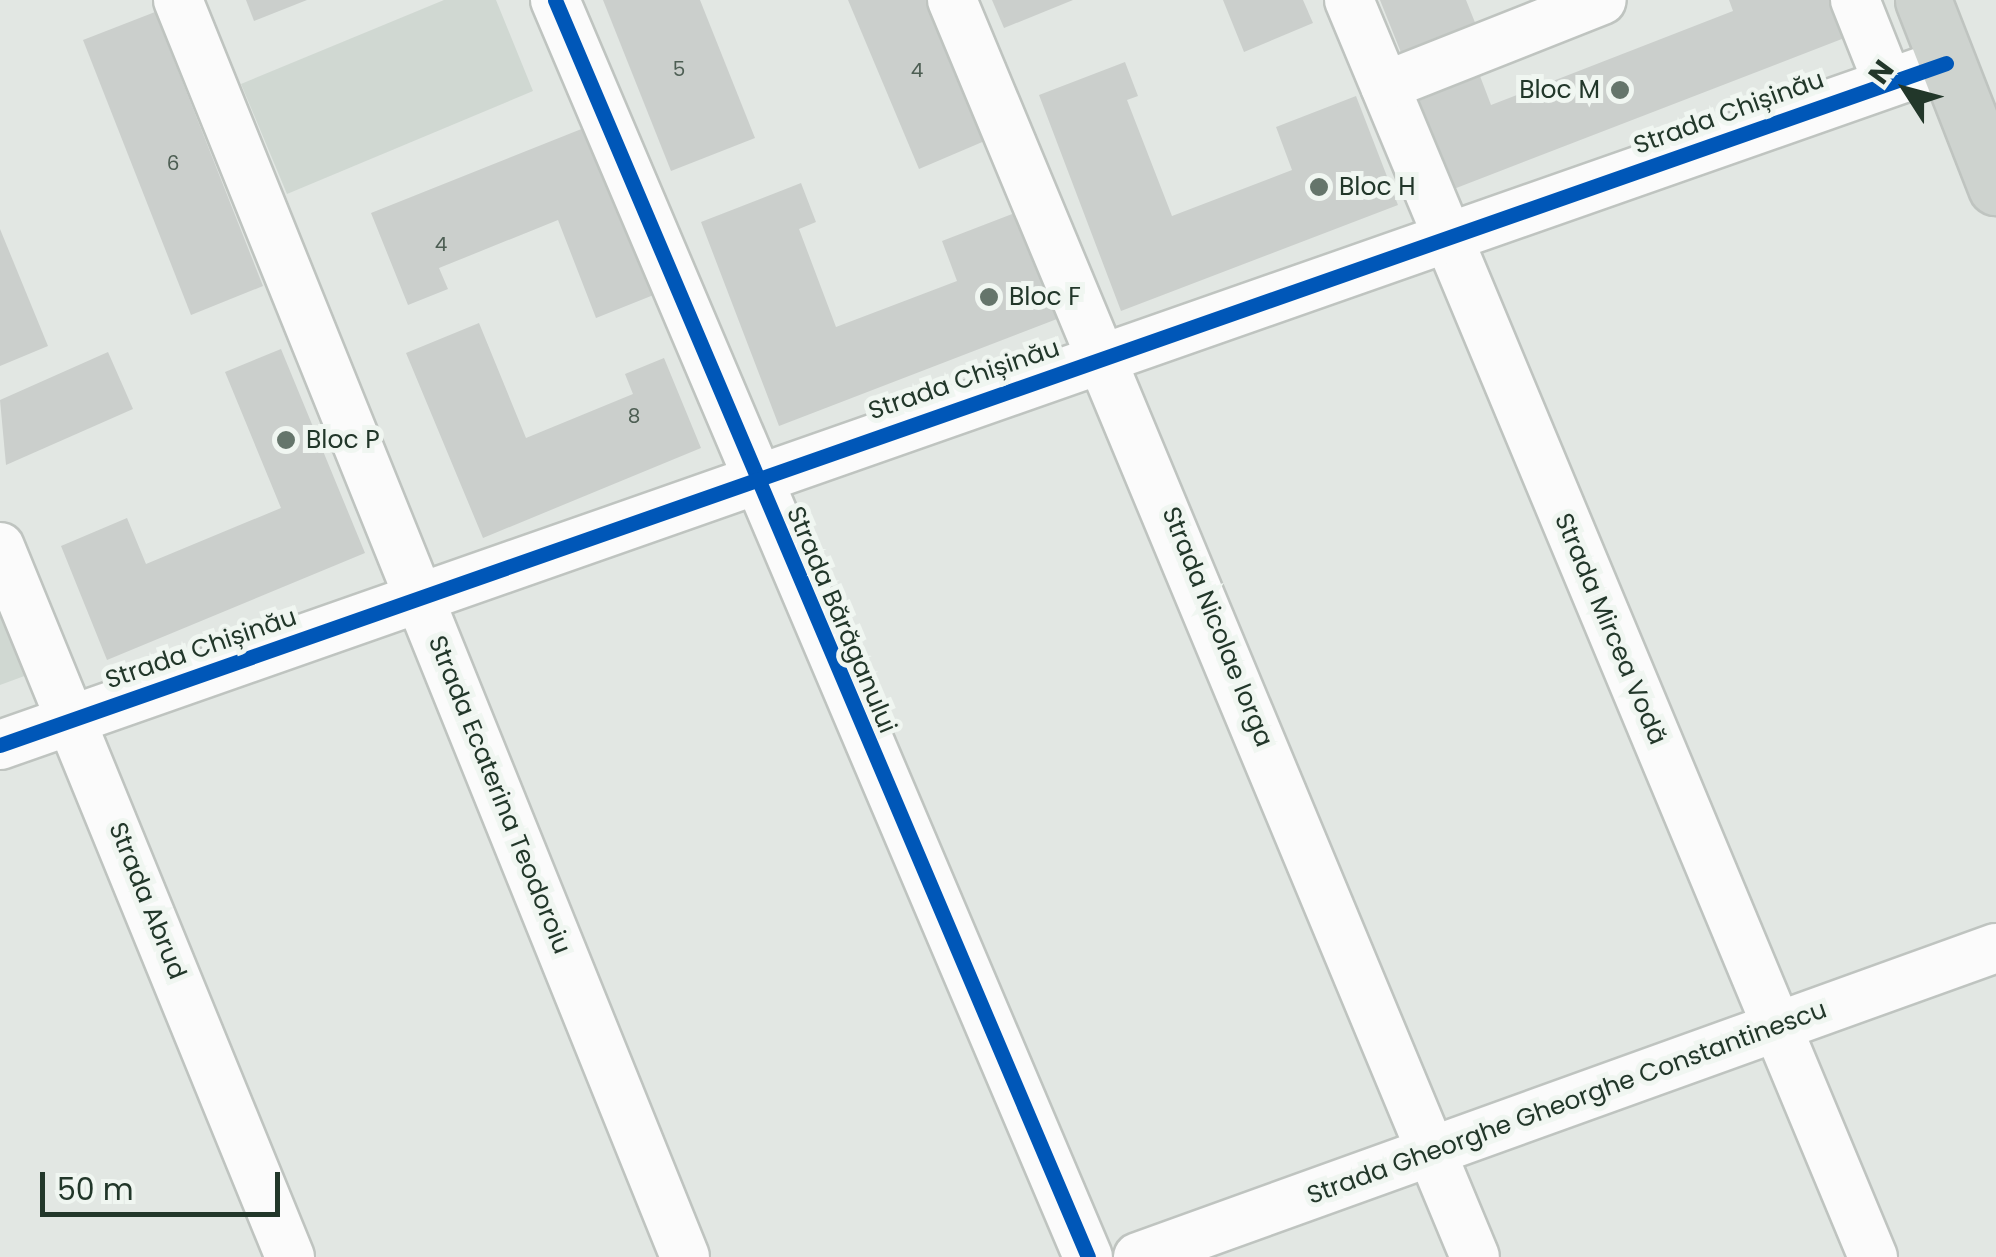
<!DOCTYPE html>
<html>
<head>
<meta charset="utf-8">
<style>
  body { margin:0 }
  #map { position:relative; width:1996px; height:1257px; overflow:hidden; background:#e2e7e3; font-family:Poppins,sans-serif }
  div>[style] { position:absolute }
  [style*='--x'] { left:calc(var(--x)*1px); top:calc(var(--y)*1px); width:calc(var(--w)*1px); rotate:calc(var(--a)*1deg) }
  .built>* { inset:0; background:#d0d8d2 }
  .building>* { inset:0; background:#cbcfcc }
  .roads { filter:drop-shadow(2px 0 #bfc4c0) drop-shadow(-2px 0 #bfc4c0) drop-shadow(0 2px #bfc4c0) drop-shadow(0 -2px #bfc4c0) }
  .minor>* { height:48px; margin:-24px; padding:0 24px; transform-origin:24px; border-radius:24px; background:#fbfbfb }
  .major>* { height:55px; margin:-27.5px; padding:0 27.5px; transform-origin:27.5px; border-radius:27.5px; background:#ced3cf }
  .cycleway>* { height:15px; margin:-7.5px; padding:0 7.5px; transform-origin:7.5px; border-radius:7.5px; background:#0057b8 }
  .dots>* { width:28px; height:28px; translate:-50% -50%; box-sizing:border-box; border:5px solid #f0f6f1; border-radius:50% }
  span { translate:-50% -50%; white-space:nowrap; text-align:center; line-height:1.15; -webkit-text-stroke:10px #f0f6f1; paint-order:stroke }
  .number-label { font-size:20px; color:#4d5e53 }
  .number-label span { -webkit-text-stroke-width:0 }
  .poi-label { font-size:25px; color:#22372a }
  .right { translate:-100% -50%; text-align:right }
  .left { translate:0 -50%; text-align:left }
  .street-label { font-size:25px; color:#22372a }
  .north { position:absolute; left:1856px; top:40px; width:100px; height:100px; -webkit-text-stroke:8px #f0f6f1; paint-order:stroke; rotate:306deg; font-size:28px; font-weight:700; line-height:40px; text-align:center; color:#22372a }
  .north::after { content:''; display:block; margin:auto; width:35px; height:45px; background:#22372a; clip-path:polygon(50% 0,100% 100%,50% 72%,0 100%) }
  .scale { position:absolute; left:40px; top:1172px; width:240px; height:45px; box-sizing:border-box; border:5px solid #22372a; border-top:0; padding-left:12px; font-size:30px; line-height:35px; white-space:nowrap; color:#22372a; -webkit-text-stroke:8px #f0f6f1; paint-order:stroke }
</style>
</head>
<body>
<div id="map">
  <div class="built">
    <div style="clip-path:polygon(444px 0,496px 0,533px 91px,287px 194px,241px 84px)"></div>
    <div style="clip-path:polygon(0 583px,38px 671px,0 685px)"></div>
  </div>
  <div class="building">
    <div style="clip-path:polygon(246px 0,307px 0,254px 21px)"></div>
    <div style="clip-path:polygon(603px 0,700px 0,755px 138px,671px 171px)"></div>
    <div style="clip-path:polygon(848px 0,928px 0,987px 140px,919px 169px)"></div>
    <div style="clip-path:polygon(992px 0,1073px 0,1004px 28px)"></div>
    <div style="clip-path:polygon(1223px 0,1303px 0,1313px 23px,1244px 52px)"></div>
    <div style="clip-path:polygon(1380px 0,1466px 0,1478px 30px,1404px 60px)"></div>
    <div style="clip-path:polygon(1729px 0,1833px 0,1847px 37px,1446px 192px,1411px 103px,1480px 76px,1491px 105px,1733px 11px)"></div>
    <div style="clip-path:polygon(155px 12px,263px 286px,191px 315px,83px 40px)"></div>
    <div style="clip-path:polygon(1125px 62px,1138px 96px,1127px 100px,1172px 216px,1292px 170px,1276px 127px,1356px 96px,1398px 205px,1121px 311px,1039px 95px)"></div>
    <div style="clip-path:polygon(589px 126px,656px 294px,596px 318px,558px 220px,439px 268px,448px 289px,408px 305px,371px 213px)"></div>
    <div style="clip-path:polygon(801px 183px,816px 222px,799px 229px,836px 327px,957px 281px,942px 241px,1030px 207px,1070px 314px,779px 426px,701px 222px)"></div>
    <div style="clip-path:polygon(0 229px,48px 346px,0 366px)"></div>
    <div style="clip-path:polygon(479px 323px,526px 438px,633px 394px,625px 374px,664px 358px,701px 448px,483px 538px,406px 353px)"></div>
    <div style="clip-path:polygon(281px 349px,365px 553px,107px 660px,61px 546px,127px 518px,146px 564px,281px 508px,225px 372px)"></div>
    <div style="clip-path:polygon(108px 352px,133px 409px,6px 465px,0 400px)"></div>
  </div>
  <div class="roads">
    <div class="minor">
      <div style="--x:178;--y:0;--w:1355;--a:68.03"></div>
      <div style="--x:555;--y:0;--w:1365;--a:67.02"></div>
      <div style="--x:952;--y:0;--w:1361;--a:67.41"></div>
      <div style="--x:1349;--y:0;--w:1362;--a:67.37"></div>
      <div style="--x:1855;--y:0;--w:89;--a:68.3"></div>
      <div style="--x:1385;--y:86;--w:233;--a:-21.6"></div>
      <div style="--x:0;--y:547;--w:767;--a:67.78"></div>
      <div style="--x:0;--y:745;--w:2062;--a:-19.31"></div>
      <div style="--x:1138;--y:1257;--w:912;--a:-19.81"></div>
    </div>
    <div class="major">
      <div style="--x:1923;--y:0;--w:201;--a:68.7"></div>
    </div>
  </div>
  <div class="cycleway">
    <div style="--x:555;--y:0;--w:1365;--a:67.02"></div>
    <div style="--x:0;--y:745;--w:2062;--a:-19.31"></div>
  </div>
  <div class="dots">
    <div style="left:1620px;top:90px;background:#65756b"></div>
    <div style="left:1319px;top:187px;background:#65756b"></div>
    <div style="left:989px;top:297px;background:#65756b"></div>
    <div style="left:286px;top:440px;background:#65756b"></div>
  </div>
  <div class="number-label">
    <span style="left:679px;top:69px">5</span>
    <span style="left:917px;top:70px">4</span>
    <span style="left:173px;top:163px">6</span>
    <span style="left:441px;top:244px">4</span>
    <span style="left:634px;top:416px">8</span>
  </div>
  <div class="poi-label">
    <span class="right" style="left:1600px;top:90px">Bloc M</span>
    <span class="left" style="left:1339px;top:187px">Bloc H</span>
    <span class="left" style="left:1009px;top:297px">Bloc F</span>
    <span class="left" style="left:306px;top:440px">Bloc P</span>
  </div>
  <div class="street-label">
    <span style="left:1729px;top:113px;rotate:-20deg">Strada Chișinău</span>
    <span style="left:964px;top:380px;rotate:-19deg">Strada Chișinău</span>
    <span style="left:841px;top:620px;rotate:67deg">Strada Bărăganului</span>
    <span style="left:1217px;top:627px;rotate:68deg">Strada Nicolae Iorga</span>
    <span style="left:1610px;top:629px;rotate:67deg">Strada Mircea Vodă</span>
    <span style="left:201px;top:649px;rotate:-19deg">Strada Chișinău</span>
    <span style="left:499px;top:795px;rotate:68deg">Strada Ecaterina Teodoroiu</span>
    <span style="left:147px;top:901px;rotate:68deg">Strada Abrud</span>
    <span style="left:1567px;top:1103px;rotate:-20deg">Strada Gheorghe Gheorghe Constantinescu</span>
  </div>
  <div class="north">N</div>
  <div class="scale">50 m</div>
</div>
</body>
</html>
